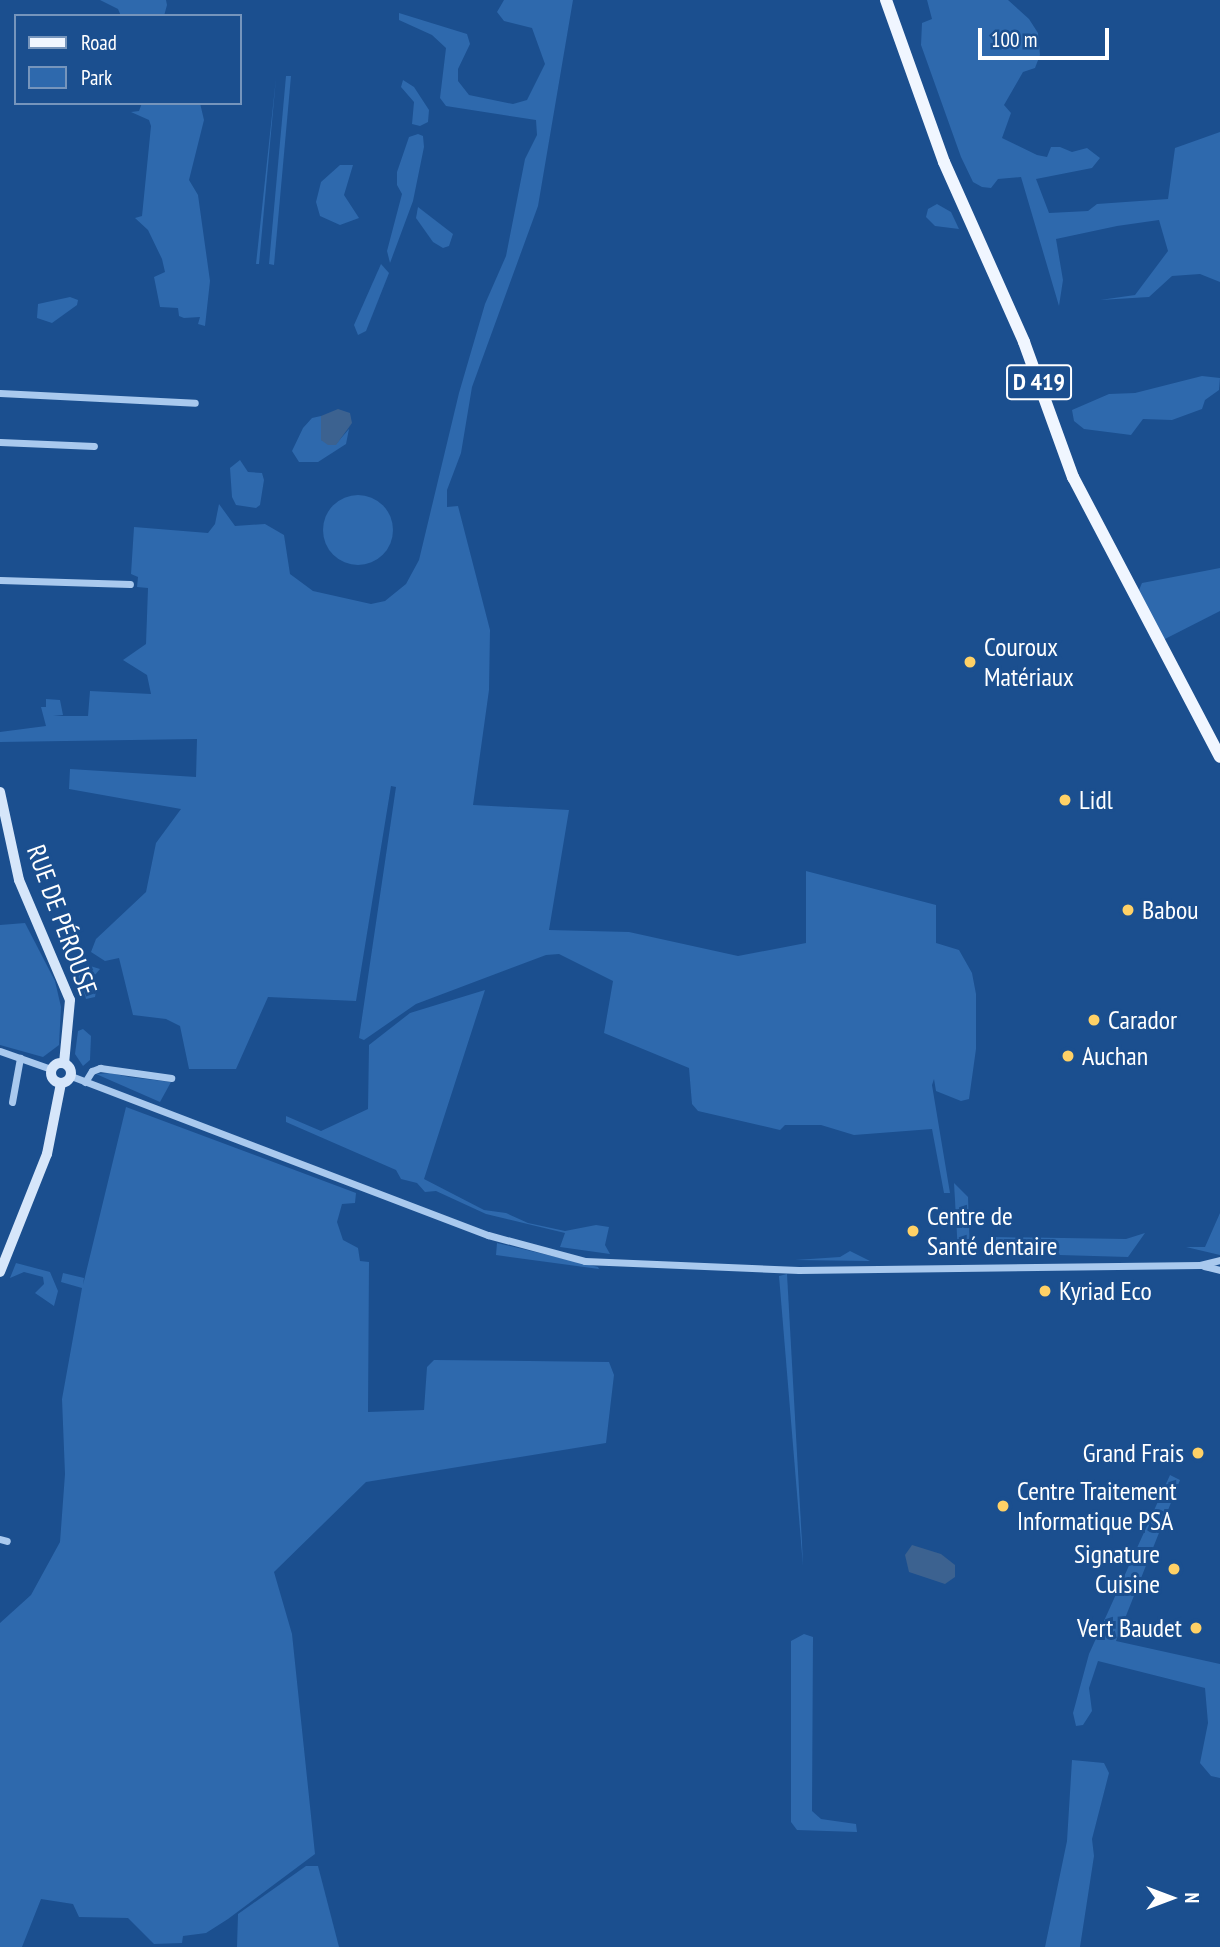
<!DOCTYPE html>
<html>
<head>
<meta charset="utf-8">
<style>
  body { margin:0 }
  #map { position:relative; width:1220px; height:1947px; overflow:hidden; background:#1b4f8f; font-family:"PT Sans Narrow",sans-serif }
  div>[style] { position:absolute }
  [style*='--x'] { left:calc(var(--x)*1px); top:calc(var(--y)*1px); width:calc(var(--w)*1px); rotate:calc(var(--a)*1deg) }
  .green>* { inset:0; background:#2e69ad }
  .round { border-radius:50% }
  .water>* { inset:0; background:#3c6290 }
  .street>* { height:7px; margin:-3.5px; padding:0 3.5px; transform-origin:3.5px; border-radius:3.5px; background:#a9c9ee }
  .secondary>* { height:10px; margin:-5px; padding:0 5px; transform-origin:5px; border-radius:5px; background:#d6e6fa }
  .secondary>.ring { margin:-5px; padding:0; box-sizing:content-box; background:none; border:10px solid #d6e6fa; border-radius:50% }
  .primary>* { height:12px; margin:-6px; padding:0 6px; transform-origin:6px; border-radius:6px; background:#f0f6ff }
  .dots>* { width:19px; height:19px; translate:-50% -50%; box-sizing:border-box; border:4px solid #1b4f8f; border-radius:50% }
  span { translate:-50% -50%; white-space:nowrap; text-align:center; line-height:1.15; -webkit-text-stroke:6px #1b4f8f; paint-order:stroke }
  .shield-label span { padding:2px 5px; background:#1b4f8f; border:2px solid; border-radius:5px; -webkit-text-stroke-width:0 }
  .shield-label { font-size:24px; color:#fff; font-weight:700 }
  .poi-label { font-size:26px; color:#fff }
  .left { translate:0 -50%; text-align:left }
  .right { translate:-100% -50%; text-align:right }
  .street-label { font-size:26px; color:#fff }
  .legend { position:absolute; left:14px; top:14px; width:228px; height:91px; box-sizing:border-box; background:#1b4f8f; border:2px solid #7695bc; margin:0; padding:9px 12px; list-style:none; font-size:21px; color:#fff }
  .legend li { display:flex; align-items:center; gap:14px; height:35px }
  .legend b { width:35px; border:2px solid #7695bc }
  .north { position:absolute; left:1136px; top:1863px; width:70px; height:70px; -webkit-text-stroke:5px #1b4f8f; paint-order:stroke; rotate:90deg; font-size:19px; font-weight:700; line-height:28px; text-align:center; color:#fff }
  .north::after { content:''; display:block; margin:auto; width:24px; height:32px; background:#fff; clip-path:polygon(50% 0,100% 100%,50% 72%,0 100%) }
  .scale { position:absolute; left:978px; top:28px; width:131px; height:32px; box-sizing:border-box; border:4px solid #fff; border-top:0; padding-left:9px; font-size:21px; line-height:24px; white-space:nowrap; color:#fff; -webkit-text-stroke:5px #1b4f8f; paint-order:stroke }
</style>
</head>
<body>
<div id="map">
  <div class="green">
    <div style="clip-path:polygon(100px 0,166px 0,167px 5px,164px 16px,121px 16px,118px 9px)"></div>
    <div style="clip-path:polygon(504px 0,573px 0,538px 206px,472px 387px,461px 453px,447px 490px,447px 507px,458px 506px,490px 630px,489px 690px,473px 805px,569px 810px,549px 930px,629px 932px,738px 956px,806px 943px,806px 871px,936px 905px,936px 943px,959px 950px,972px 973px,976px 994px,976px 1049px,969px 1099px,961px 1101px,936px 1091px,934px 1079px,932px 1085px,950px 1193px,944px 1193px,932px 1129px,854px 1135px,821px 1125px,785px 1125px,780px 1130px,698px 1111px,692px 1104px,689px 1068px,604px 1033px,613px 981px,559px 954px,546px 955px,416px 1004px,364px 1040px,359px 1038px,396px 787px,391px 786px,356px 1001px,268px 997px,236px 1069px,189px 1069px,180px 1026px,166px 1019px,133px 1015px,119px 958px,105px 961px,91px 952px,96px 939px,146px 892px,156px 843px,181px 809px,69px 789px,70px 769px,196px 777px,197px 739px,0 742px,0 732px,46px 726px,41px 707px,46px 707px,46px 699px,60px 700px,63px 715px,53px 716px,88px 716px,90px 691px,151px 694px,147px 675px,123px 660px,146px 644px,148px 588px,137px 587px,138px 577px,131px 574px,134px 527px,208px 533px,215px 524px,219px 504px,235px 526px,265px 524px,284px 535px,290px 574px,313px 591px,371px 604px,385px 601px,406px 584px,419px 560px,459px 393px,485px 304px,506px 256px,525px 159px,537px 135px,536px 120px,446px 106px,440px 98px,446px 48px,432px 35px,399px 20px,399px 13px,467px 34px,470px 44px,458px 69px,458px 81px,469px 95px,513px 104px,527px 100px,545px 64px,532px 28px,504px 21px,497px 12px)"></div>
    <div style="clip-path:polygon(927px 0,1008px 0,1029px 19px,1038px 33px,1040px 55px,1035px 68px,1023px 72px,1004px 105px,1011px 113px,1002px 138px,1037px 155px,1047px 157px,1051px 147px,1060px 147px,1072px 152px,1087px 148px,1100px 158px,1092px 168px,1036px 179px,1049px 213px,1088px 211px,1097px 204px,1168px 199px,1175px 148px,1220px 132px,1220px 282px,1200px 274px,1172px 276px,1149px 297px,1100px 300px,1135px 295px,1168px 251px,1159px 220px,1117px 226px,1056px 239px,1063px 280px,1059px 306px,1021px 177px,998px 179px,991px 188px,982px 187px,973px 182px,961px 157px,921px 45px,922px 23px,932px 19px)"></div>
    <div style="clip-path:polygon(286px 76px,291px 76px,274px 265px,269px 264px)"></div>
    <div style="clip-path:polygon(276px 78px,259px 264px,256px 264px)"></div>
    <div style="clip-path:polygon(403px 80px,414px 87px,429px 110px,428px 122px,420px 126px,412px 124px,414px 102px,401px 87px)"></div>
    <div style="clip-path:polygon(142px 103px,200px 103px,204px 120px,189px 180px,198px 195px,210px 281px,205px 326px,198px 324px,200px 317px,184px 318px,179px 316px,178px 308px,160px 307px,154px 277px,165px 272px,162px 259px,148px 230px,135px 218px,142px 216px,151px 126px,149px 120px,131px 112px,139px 111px)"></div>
    <div style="clip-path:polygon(418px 134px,423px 136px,424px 147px,413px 201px,390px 263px,387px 251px,402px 194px,397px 185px,397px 172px,409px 137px)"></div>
    <div style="clip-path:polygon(340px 165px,353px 165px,344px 195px,359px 218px,340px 225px,320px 216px,316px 202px,321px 182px)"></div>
    <div style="clip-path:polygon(937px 204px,951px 212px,959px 229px,935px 226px,926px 217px,928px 209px)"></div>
    <div style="clip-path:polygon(418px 207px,453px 234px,449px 246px,443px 248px,433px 242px,416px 218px)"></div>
    <div style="clip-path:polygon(381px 264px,389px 273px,366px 331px,358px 335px,354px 325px)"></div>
    <div style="clip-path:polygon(70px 297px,78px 300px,77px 305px,52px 323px,37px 318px,38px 304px)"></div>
    <div style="clip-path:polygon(1202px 376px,1220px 378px,1219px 390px,1205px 400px,1202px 409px,1172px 420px,1143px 419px,1131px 435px,1084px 429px,1074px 421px,1072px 410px,1109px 394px,1135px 393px)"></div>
    <div style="clip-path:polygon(321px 416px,321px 440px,336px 444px,349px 429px,346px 444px,318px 462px,299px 462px,292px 451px,303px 428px,312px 418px)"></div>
    <div style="clip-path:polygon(240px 460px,248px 472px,262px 473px,264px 480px,260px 505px,256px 508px,236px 505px,232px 497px,230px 468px)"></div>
    <div class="round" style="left:323px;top:495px;width:70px;height:70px"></div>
    <div style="clip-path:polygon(1220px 568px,1220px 611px,1163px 640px,1139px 590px,1142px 583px)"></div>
    <div style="clip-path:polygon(25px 923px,55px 981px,61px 1007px,59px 1045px,43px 1057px,0 1045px,0 925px)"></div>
    <div style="clip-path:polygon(87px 965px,100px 969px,94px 976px,88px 975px,96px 991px,95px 997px,86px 999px,78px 976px)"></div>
    <div style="clip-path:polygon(485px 990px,424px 1179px,484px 1210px,506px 1213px,528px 1223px,565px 1231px,596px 1225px,609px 1227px,605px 1245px,610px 1254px,560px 1247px,565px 1233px,486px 1214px,436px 1191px,425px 1192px,417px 1183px,401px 1179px,396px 1170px,286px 1122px,286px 1116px,321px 1131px,368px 1109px,369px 1045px,410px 1013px)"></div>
    <div style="clip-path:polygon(83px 1029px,91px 1036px,90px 1060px,83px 1066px,75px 1054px,78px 1031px)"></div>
    <div style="clip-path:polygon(110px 1073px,129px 1077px,171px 1082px,160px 1102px,96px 1074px)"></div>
    <div style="clip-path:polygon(126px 1107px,356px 1193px,355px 1203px,342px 1204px,337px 1222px,343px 1240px,358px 1248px,360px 1261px,369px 1262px,368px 1412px,424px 1410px,427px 1367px,434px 1360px,609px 1362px,614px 1375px,606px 1443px,366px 1482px,274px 1572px,292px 1634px,315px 1854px,228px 1919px,206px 1933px,183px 1936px,182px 1943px,154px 1944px,128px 1918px,79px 1917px,73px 1904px,41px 1899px,22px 1947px,0 1947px,0 1623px,31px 1595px,60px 1542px,65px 1474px,62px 1399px,82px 1288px,61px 1282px,63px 1273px,84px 1278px,83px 1285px)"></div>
    <div style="clip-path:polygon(954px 1183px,968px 1197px,970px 1253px,958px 1252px)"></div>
    <div style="clip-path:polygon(1220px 1213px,1220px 1255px,1186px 1247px,1205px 1247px)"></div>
    <div style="clip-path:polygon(1145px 1233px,1128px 1257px,990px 1253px,993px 1237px,1126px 1239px)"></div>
    <div style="clip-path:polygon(497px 1243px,598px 1267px,599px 1269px,496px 1255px)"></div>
    <div style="clip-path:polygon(850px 1251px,870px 1261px,795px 1260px,840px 1257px)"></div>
    <div style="clip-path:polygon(16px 1263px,50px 1272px,58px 1291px,54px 1306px,35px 1293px,44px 1284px,43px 1277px,24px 1272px,10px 1278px)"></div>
    <div style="clip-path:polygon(787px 1274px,802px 1543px,803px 1566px,779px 1276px)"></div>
    <div style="clip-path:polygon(1170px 1475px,1180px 1480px,1116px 1641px,1220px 1664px,1220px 1778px,1211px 1776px,1200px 1763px,1208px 1723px,1205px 1688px,1098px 1661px,1089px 1688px,1092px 1711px,1083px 1725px,1076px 1726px,1073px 1713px,1089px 1654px)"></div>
    <div style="clip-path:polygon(804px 1634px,813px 1637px,812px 1811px,821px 1819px,856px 1824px,857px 1832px,797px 1830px,791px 1822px,791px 1641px)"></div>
    <div style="clip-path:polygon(1072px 1760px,1104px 1763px,1109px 1773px,1092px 1839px,1094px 1856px,1080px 1947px,1045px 1947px,1067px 1841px)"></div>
    <div style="clip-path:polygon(306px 1866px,318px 1866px,339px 1947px,237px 1947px,238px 1914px)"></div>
  </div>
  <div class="water">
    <div style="clip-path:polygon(338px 409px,350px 413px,352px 423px,336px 445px,328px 445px,321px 440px,321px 416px)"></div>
    <div style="clip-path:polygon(912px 1545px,941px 1554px,955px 1565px,955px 1577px,945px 1584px,909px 1572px,905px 1555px)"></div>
  </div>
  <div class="street">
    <div style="--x:0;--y:393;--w:195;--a:2.9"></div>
    <div style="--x:0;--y:442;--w:94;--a:2.4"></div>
    <div style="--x:0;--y:580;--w:130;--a:1.8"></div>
    <div style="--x:0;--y:1051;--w:54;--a:19.4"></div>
    <div style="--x:71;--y:1076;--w:446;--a:20.9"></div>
    <div style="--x:488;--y:1235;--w:100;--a:15"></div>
    <div style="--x:585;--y:1261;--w:214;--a:2.4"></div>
    <div style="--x:799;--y:1270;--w:401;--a:-0.7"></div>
    <div style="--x:1200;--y:1265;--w:21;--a:-14"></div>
    <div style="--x:85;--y:1082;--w:13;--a:-58"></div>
    <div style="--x:92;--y:1071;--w:9;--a:-21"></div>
    <div style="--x:100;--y:1068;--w:72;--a:8"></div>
    <div style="--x:12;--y:1102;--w:45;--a:-79.7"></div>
    <div style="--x:1204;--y:1266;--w:16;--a:14"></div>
    <div style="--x:0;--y:1539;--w:7;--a:16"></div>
  </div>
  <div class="secondary">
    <div style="--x:0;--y:792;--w:90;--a:77.8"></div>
    <div style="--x:19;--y:880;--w:130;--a:67"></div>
    <div style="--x:70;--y:1000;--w:63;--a:95.4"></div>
    <div class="ring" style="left:51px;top:1063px;width:10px;height:10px"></div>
    <div style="--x:0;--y:1272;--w:127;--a:-68.3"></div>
    <div style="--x:47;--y:1154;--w:72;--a:-78.8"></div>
  </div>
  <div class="primary">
    <div style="--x:886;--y:0;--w:172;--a:70.3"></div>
    <div style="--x:944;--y:162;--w:197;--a:66"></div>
    <div style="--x:1024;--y:342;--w:144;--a:70.1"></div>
    <div style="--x:1073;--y:477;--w:316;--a:62.3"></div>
  </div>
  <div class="dots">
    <div style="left:970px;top:662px;background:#ffd166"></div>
    <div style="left:1065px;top:800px;background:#ffd166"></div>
    <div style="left:1128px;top:910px;background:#ffd166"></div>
    <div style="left:1094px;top:1020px;background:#ffd166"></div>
    <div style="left:1068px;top:1056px;background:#ffd166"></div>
    <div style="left:913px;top:1231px;background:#ffd166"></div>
    <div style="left:1045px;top:1291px;background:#ffd166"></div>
    <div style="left:1198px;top:1453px;background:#ffd166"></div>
    <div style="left:1003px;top:1506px;background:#ffd166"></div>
    <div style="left:1174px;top:1569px;background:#ffd166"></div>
    <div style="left:1196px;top:1628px;background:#ffd166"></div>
  </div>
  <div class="shield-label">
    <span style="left:1039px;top:382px">D 419</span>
  </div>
  <div class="poi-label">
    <span class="left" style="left:984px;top:662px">Couroux<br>Matériaux</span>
    <span class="left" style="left:1079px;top:800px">Lidl</span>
    <span class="left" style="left:1142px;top:910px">Babou</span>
    <span class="left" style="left:1108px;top:1020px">Carador</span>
    <span class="left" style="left:1082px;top:1056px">Auchan</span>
    <span class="left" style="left:927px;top:1231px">Centre de<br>Santé dentaire</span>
    <span class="left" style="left:1059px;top:1291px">Kyriad Eco</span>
    <span class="right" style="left:1184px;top:1453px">Grand Frais</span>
    <span class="left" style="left:1017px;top:1506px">Centre Traitement<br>Informatique PSA</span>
    <span class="right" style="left:1160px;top:1569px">Signature<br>Cuisine</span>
    <span class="right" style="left:1182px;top:1628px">Vert Baudet</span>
  </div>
  <div class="street-label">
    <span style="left:62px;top:920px;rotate:70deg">RUE DE PÉROUSE</span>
  </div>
  <ul class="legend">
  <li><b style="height:9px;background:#f0f6ff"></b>Road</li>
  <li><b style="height:19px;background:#2e69ad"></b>Park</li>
  </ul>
  <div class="north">N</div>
  <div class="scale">100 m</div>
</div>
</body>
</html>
